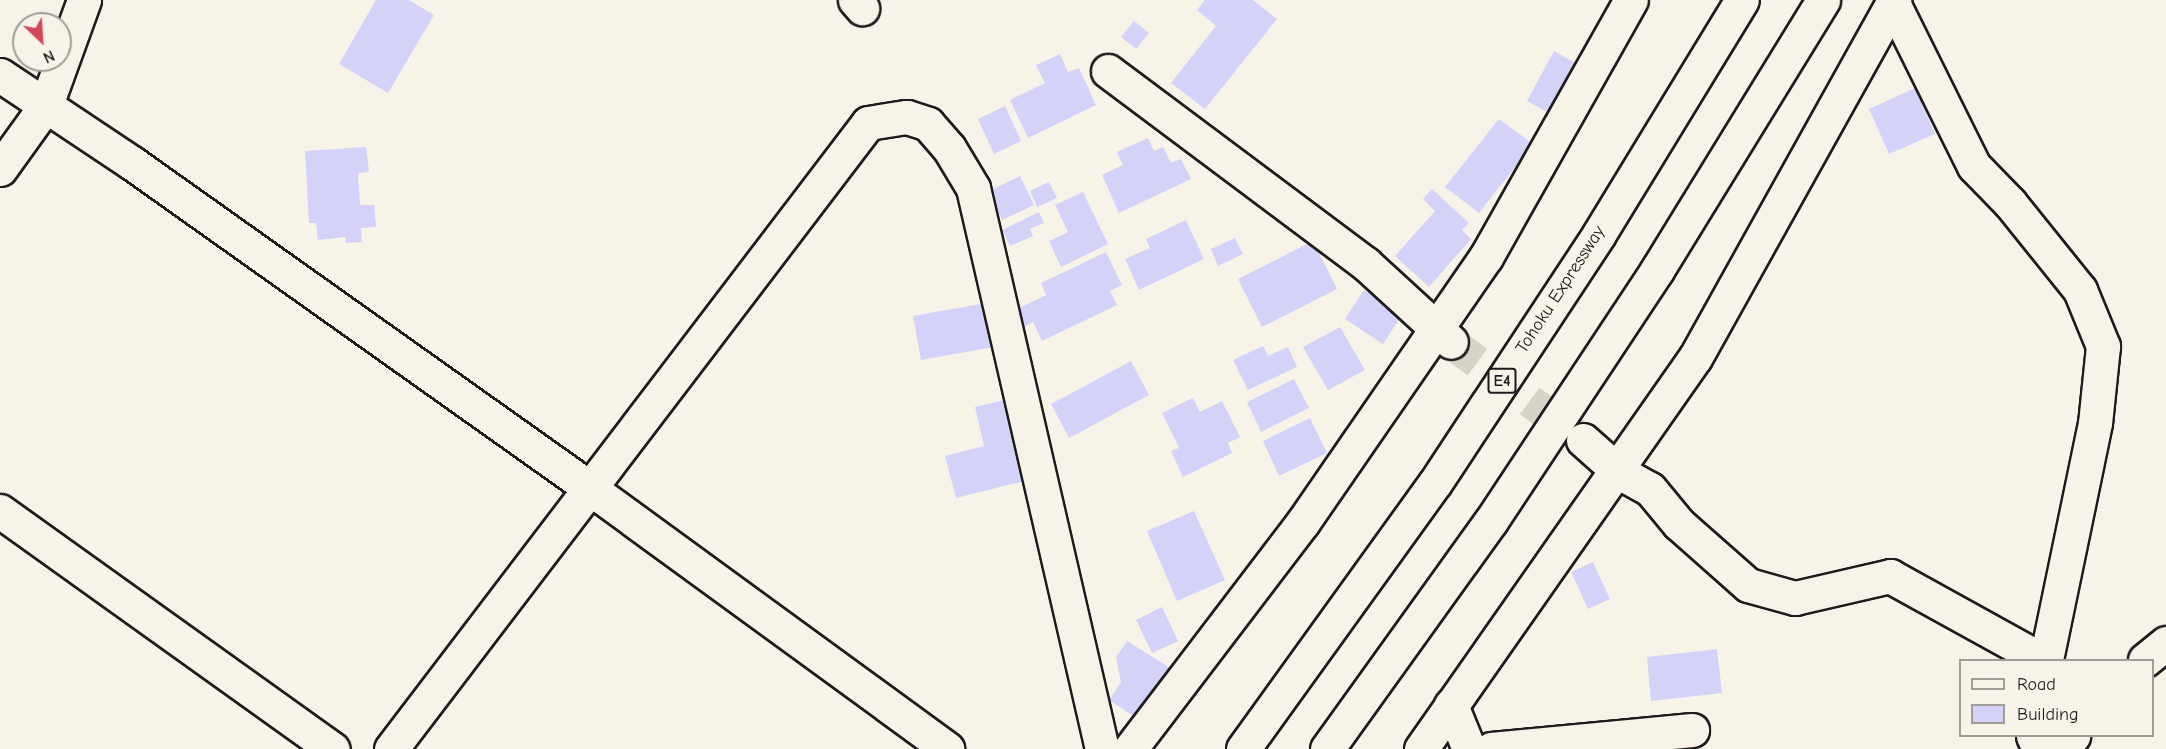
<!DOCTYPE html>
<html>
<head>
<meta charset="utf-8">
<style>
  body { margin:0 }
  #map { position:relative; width:2166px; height:749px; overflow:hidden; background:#f7f3e8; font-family:"Comic Neue",sans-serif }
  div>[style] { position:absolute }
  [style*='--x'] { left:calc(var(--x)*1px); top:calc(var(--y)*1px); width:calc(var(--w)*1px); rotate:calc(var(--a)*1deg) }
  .building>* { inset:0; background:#d5d2fa }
  .minor-tunnel>* { height:33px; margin-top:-16.5px; transform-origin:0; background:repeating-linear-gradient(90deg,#d6d3c9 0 33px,transparent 0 49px) }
  .roads { filter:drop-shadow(2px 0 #1c1c1c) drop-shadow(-2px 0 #1c1c1c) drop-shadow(0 2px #1c1c1c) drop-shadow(0 -2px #1c1c1c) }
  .minor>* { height:33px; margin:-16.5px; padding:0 16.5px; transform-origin:16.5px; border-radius:16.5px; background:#f7f3e8 }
  .highway>* { height:33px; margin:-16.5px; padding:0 16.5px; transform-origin:16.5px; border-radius:16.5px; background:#f7f3e8 }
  span { translate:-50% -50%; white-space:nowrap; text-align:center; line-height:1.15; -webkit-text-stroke:4.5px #f7f3e8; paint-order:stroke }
  .shield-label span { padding:2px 4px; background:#f7f3e8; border:2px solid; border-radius:4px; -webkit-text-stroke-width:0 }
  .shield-label { font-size:16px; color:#1c1c1c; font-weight:700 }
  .street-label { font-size:18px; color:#1c1c1c }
  .legend { position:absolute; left:1959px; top:659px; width:195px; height:78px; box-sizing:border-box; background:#f7f3e8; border:2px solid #9f9d96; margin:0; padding:8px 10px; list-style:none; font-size:18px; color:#1c1c1c }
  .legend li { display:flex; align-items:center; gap:12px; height:30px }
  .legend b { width:30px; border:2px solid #9f9d96 }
  .north { position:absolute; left:12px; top:12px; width:60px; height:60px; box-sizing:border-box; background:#f7f3e8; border:2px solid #9f9d96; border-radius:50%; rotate:155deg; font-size:16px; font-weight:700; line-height:24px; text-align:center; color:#1c1c1c }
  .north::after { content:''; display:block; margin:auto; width:21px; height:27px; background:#d1495b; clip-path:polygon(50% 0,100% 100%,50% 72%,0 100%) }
</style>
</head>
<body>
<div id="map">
  <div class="building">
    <div style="clip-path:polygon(376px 0,409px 0,434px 15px,388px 93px,339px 64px)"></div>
    <div style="clip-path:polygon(1205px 0,1253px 0,1277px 19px,1205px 109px,1171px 83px,1216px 26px,1197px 10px)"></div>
    <div style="clip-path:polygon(1134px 21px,1149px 33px,1136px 49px,1121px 37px)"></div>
    <div style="clip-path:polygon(1554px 51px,1586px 69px,1558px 118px,1527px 101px)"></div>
    <div style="clip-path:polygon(1060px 54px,1068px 72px,1079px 68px,1096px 105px,1028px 138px,1010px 100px,1045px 83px,1036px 65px)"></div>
    <div style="clip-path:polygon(1915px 88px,1935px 134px,1889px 154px,1869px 109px)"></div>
    <div style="clip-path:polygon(1005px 106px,1021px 141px,994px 154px,978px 119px)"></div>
    <div style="clip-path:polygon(1499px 119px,1533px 144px,1479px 213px,1445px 187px)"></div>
    <div style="clip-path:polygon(1148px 138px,1154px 151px,1163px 147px,1171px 163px,1181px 159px,1191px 179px,1119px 213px,1102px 175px,1123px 165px,1117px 152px)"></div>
    <div style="clip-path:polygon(366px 147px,369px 172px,358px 173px,360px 205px,374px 205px,376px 227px,361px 228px,362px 242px,346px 243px,346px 237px,318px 240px,316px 223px,309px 223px,305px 151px)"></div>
    <div style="clip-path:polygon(1020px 176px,1034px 205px,1002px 220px,989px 191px)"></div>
    <div style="clip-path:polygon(1049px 182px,1057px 198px,1037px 207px,1030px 191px)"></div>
    <div style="clip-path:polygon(1432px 189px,1469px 223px,1462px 230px,1471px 239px,1429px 287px,1395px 256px,1435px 211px,1423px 199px)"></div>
    <div style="clip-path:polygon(1083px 192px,1108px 244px,1061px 267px,1049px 241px,1068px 232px,1055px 205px)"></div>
    <div style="clip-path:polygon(1039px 212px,1044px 223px,1030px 229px,1033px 236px,1010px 246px,1002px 230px)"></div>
    <div style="clip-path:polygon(1186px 220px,1204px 259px,1139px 290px,1125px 259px,1150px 248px,1146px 239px)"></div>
    <div style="clip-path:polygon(1235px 238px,1243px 254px,1218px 266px,1211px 249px)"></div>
    <div style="clip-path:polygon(1313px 241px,1337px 289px,1262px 327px,1238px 279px)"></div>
    <div style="clip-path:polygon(1106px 252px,1122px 285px,1110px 291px,1117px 305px,1042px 341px,1033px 322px,1023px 327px,1015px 310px,1046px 295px,1041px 283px)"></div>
    <div style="clip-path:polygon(1364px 290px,1402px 315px,1383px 344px,1345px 319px)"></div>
    <div style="clip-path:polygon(986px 303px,994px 347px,921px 360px,913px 316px)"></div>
    <div style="clip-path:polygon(1340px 327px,1365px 370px,1328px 390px,1303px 347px)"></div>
    <div style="clip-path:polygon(1263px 346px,1268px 356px,1288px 347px,1297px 367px,1248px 390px,1233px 360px)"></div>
    <div style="clip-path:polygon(1131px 361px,1149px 395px,1069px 438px,1051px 404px)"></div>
    <div style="clip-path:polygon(1294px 379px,1309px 408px,1261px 432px,1247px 402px)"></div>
    <div style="clip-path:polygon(1193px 398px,1200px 412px,1222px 401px,1240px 437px,1228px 443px,1232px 453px,1183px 477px,1171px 451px,1179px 448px,1162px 413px)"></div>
    <div style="clip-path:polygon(1004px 400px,1024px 481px,956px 498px,945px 456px,984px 446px,975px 407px)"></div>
    <div style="clip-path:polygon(1310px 418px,1327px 453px,1279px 476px,1263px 441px)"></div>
    <div style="clip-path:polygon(1194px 511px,1225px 580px,1177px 601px,1147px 531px)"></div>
    <div style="clip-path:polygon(1593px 562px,1610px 599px,1588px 609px,1571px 572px)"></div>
    <div style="clip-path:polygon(1162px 607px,1178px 641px,1152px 653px,1136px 620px)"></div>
    <div style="clip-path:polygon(1127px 641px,1172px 669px,1138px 719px,1109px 700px,1121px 682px,1116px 657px)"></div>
    <div style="clip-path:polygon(1717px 649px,1722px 693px,1651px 701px,1647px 657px)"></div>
  </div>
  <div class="minor-tunnel">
    <div style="--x:1451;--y:342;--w:159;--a:36.6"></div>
  </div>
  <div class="roads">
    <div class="minor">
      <div style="--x:855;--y:0;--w:11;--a:49"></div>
      <div style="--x:1893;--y:3;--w:182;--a:63.6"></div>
      <div style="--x:1974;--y:166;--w:52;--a:45.8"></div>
      <div style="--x:2010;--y:203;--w:112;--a:51.2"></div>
      <div style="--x:2080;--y:290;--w:61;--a:67.7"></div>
      <div style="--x:2103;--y:346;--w:77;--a:95.9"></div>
      <div style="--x:2095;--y:423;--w:242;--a:101.7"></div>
      <div style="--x:1108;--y:71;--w:322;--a:36.8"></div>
      <div style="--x:1366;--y:264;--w:115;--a:42.5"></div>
      <div style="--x:0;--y:75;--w:159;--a:33.7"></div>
      <div style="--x:132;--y:163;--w:563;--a:35.38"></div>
      <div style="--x:591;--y:489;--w:441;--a:36.1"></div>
      <div style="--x:0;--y:169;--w:79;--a:-54.3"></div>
      <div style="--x:46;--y:105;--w:112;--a:-70.1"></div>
      <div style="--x:1583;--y:440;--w:48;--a:41.6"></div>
      <div style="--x:1619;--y:472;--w:35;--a:29"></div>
      <div style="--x:1650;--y:489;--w:45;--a:50.4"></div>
      <div style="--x:1679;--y:524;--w:92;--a:41.5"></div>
      <div style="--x:1748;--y:585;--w:49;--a:15.5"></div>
      <div style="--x:1795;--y:598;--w:98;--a:-13"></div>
      <div style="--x:1890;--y:576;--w:174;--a:28.9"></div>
      <div style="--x:0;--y:511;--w:409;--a:35.6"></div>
      <div style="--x:2145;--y:660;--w:27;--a:-39"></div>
      <div style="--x:1451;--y:705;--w:48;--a:67.8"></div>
      <div style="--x:2033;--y:736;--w:14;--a:65"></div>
      <div style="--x:391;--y:749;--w:787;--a:-52.69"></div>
      <div style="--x:868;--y:123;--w:39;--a:-9"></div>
      <div style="--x:907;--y:117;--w:22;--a:18"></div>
      <div style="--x:928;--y:124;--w:32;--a:49"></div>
      <div style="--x:949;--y:148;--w:47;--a:59"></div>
      <div style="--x:973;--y:188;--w:576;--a:77.05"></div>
      <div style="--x:1130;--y:749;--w:285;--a:-52.7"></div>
      <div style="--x:1303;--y:522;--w:322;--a:-55.4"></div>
      <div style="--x:1486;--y:257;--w:295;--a:-60.6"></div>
      <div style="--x:1421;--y:749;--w:477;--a:-55"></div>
      <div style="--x:1695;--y:358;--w:410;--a:-60.9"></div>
      <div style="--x:1491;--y:749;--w:202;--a:-5.4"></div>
      <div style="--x:2061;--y:749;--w:18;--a:-47"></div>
    </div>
    <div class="highway">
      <div style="--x:1243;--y:749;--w:328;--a:-54.2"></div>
      <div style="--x:1435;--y:483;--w:298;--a:-56.6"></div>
      <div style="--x:1599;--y:234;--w:274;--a:-58.6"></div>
      <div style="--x:1327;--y:749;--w:281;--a:-54.3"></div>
      <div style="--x:1491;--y:521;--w:301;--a:-56.5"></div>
      <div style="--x:1657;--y:270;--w:317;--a:-58.4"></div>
    </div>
  </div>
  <div class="shield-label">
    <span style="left:1502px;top:381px">E4</span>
  </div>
  <div class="street-label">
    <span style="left:1561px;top:290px;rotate:-57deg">Tohoku Expressway</span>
  </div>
  <ul class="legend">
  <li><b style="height:8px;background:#f7f3e8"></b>Road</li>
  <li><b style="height:16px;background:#d5d2fa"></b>Building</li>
  </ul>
  <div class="north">N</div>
</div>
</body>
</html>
